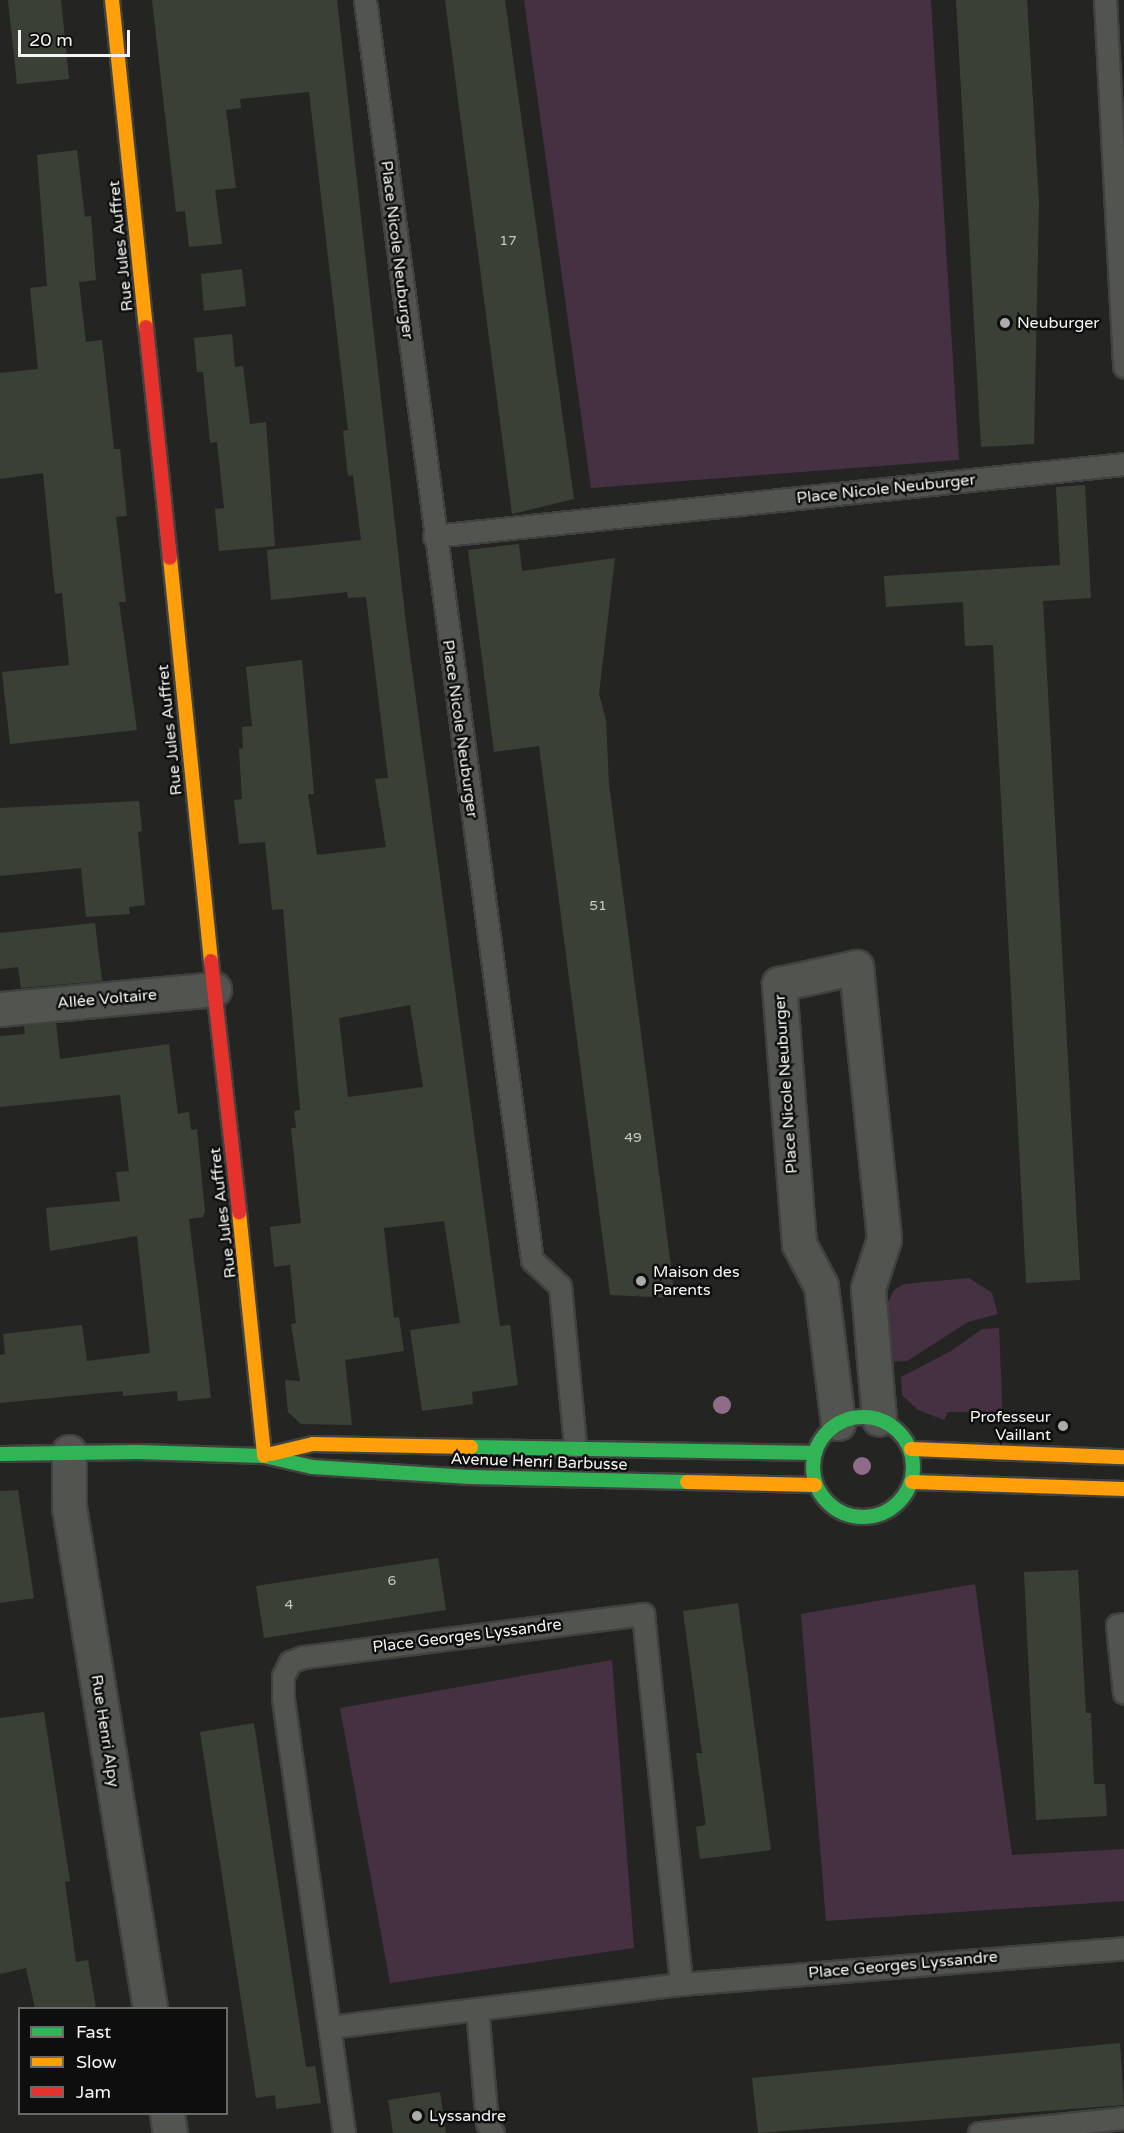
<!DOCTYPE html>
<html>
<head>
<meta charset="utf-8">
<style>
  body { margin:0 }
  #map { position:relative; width:1124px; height:2133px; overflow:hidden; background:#242523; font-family:"Varela Round",sans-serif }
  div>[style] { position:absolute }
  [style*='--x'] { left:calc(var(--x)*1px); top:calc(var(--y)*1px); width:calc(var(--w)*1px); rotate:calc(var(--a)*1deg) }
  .green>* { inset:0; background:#453141 }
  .building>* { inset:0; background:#3b4036 }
  .roads { filter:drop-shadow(2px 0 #414240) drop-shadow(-2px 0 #414240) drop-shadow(0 2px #414240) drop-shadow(0 -2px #414240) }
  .lane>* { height:21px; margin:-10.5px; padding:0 10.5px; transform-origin:10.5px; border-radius:10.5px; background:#52544f }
  .street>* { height:33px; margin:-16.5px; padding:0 16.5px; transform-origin:16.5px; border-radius:16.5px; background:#52544f }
  .fast>* { height:14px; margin:-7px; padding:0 7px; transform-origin:7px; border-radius:7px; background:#30b455 }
  .fast>.ring { margin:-7px; padding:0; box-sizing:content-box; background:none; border:14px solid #30b455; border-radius:50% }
  .slow>* { height:14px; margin:-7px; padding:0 7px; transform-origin:7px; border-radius:7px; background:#ff9f0a }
  .jam>* { height:14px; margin:-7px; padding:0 7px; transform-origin:7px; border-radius:7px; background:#e5322d }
  .trees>* { width:18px; height:18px; margin:-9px; border-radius:50%; background:#8f6c89 }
  .dots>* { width:16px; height:16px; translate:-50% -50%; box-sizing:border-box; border:3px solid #0d0e0d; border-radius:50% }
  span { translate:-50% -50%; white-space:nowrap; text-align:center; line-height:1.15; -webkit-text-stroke:5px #0d0e0d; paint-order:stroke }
  .number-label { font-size:14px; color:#c5c8c3 }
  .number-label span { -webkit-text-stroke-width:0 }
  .street-label { font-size:16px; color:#f3f5f2 }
  .poi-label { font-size:16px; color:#f3f5f2 }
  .left { translate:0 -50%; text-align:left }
  .right { translate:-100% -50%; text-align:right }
  .legend { position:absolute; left:18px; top:2007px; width:210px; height:108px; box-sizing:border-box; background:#0d0e0d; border:2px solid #696a69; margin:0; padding:8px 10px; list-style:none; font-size:18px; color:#f3f5f2 }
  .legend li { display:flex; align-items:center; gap:12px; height:30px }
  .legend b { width:30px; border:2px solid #696a69 }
  .scale { position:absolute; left:18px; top:30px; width:112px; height:27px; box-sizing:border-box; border:3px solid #f3f5f2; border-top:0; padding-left:8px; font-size:18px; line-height:21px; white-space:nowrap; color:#f3f5f2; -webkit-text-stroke:4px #0d0e0d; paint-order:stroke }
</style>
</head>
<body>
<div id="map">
  <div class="green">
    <div style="clip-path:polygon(524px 0,931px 0,959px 460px,591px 488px)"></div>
    <div style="clip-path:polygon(969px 1278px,992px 1293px,998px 1314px,968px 1322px,907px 1361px,888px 1362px,884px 1311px,894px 1290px,904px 1284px)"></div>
    <div style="clip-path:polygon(999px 1328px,1003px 1420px,988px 1421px,987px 1412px,948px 1412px,944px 1420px,918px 1410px,902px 1395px,901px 1377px,951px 1351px,982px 1329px)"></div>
    <div style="clip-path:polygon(975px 1584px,1012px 1855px,1124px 1849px,1124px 1901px,826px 1921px,801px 1614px)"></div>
    <div style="clip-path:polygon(612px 1660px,634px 1948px,390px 1983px,340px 1708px)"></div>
  </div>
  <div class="building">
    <div style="clip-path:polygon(8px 0,61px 0,69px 79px,17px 84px)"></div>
    <div style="clip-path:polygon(evenodd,152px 0,337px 0,406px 624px,500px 1326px,510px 1325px,518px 1385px,472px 1392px,473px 1404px,422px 1411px,410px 1330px,460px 1323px,444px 1221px,384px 1228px,394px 1318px,399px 1317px,404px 1351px,345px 1360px,352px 1425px,301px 1424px,288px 1412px,285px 1380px,300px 1381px,291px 1324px,296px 1323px,290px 1265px,274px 1267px,270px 1227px,301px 1223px,291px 1128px,296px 1128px,294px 1111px,300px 1110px,283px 909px,272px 910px,265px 842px,239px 844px,234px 800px,242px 799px,239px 749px,243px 748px,242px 727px,252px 726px,246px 667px,302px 660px,314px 794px,308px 794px,317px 855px,386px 847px,375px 779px,388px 778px,366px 597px,348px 598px,347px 592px,271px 600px,267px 550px,361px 540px,353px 475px,348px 476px,343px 431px,348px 430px,309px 92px,240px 99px,241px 108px,226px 110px,236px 188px,215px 190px,222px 244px,189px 247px,185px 211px,176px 212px,152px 0,410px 1005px,423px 1087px,348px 1097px,339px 1018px,410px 1005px)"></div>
    <div style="clip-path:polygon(445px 0,505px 0,574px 499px,512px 514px)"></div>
    <div style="clip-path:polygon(956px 0,1027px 0,1039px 202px,1034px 444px,981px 447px)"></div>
    <div style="clip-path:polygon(77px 150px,85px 217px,91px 216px,96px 280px,79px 282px,86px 342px,102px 340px,114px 449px,120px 449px,127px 516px,116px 517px,126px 602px,119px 602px,137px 730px,10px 744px,2px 672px,69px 665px,62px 593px,55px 594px,43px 473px,0 479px,0 373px,38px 369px,30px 288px,47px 286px,37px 155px)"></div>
    <div style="clip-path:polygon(242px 269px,246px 306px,204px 311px,201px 274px)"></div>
    <div style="clip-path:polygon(232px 334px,235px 367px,243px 366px,250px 424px,266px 422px,275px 546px,219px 551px,215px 509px,224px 508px,217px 442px,210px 443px,203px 372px,197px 372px,194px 338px)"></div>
    <div style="clip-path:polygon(1085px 485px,1091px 598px,1043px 601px,1080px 1280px,1026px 1283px,993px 645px,965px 646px,963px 602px,886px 607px,884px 576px,1060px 565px,1056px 487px)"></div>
    <div style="clip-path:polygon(519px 544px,522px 571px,615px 558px,599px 694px,606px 720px,609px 784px,675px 1298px,610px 1295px,539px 746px,494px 752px,468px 550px)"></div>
    <div style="clip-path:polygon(139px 801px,142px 831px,138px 832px,145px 905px,129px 907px,130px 914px,86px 917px,81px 868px,0 876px,0 808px)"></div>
    <div style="clip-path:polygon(95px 923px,102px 981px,21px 988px,18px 967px,0 969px,0 933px)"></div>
    <div style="clip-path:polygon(56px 1023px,60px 1059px,169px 1044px,178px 1114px,189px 1112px,191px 1130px,197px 1129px,205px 1211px,203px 1217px,189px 1219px,211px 1398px,178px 1401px,177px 1391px,123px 1396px,123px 1391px,0 1403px,0 1355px,5px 1354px,3px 1334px,82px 1325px,87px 1361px,150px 1353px,137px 1236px,50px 1251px,46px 1208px,120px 1201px,116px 1172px,129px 1171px,120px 1095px,0 1107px,0 1036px,25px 1034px,24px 1026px)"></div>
    <div style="clip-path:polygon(18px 1490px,34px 1598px,0 1603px,0 1491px)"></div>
    <div style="clip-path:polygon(438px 1558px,446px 1610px,264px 1638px,256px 1586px)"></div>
    <div style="clip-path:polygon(1078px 1570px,1086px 1713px,1091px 1713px,1094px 1784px,1105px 1784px,1107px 1816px,1036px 1820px,1024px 1572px)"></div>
    <div style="clip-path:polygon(738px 1603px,771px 1850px,700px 1859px,696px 1827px,706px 1825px,696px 1753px,702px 1753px,683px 1611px)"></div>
    <div style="clip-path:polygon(44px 1712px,70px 1881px,65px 1882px,76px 1962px,88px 1960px,96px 2008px,35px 2008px,26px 1968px,0 1974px,0 1718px)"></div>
    <div style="clip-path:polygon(254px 1723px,306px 2067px,315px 2066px,321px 2103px,276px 2109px,275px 2095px,256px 2098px,200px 1732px)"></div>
    <div style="clip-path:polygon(1120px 2043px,1124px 2105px,758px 2133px,752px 2078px)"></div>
    <div style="clip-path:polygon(440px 2092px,446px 2133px,393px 2133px,388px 2100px)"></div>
  </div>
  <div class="roads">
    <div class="lane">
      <div style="--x:365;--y:0;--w:1271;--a:82.45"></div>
      <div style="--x:532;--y:1260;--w:38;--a:43"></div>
      <div style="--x:560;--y:1286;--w:161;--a:84.6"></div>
      <div style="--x:1105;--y:0;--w:367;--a:87"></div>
      <div style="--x:434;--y:536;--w:694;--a:-5.96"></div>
      <div style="--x:1124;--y:1624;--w:7;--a:172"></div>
      <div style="--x:1117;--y:1625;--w:68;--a:84.1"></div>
      <div style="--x:477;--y:2009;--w:114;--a:85"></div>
      <div style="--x:487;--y:2123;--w:12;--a:59"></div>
      <div style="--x:330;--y:2027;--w:354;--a:-7"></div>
      <div style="--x:681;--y:1984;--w:444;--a:-4.6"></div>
      <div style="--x:344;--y:2133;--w:440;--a:-98"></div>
      <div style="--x:283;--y:1697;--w:21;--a:-90"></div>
      <div style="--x:283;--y:1676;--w:16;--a:-63"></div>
      <div style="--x:290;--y:1662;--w:14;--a:-21"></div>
      <div style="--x:303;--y:1657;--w:343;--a:-7.2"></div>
      <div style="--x:643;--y:1614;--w:372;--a:84.1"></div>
      <div style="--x:979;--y:2133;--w:146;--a:-5.9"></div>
    </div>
    <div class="street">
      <div style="--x:0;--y:1009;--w:215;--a:-5.3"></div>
      <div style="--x:838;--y:1423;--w:138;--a:-97.1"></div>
      <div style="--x:821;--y:1286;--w:47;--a:-117.6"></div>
      <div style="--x:799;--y:1244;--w:261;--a:-94.4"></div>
      <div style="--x:779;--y:984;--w:79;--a:-12.4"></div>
      <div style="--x:856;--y:967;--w:273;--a:84.1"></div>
      <div style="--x:884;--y:1239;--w:52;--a:108.1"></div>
      <div style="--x:868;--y:1288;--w:131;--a:85.2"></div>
      <div style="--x:69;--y:1452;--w:55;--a:90"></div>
      <div style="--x:69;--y:1507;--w:508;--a:80.82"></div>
      <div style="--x:167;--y:2114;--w:19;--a:81"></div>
    </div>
    <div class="fast">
      <div class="ring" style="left:813px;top:1417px;width:86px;height:86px"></div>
      <div style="--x:471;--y:1447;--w:344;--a:1"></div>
      <div style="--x:0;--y:1454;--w:138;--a:-0.8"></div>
      <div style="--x:138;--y:1452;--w:126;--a:1.8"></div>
      <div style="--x:264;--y:1456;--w:49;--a:12.9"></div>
      <div style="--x:312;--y:1467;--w:158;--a:3.6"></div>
      <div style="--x:470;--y:1477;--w:217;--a:1.3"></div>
    </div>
    <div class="slow">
      <div style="--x:112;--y:0;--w:329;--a:84.1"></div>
      <div style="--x:170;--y:558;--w:405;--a:84.2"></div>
      <div style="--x:239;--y:1212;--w:245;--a:84.1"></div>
      <div style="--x:911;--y:1449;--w:213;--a:2.2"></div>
      <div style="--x:271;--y:1454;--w:43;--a:-13.4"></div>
      <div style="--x:313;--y:1444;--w:158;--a:1.1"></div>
      <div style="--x:687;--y:1482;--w:128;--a:1.3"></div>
      <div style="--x:912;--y:1482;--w:212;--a:1.9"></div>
    </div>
    <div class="jam">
      <div style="--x:146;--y:327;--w:232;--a:84.1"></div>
      <div style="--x:211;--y:961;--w:253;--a:83.6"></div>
    </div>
  </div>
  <div class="trees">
    <div style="left:722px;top:1405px"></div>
    <div style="left:862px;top:1466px"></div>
  </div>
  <div class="dots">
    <div style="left:1005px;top:323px;background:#abacaa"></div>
    <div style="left:641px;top:1281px;background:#abacaa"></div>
    <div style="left:1063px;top:1426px;background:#abacaa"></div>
    <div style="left:417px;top:2116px;background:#abacaa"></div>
  </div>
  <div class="number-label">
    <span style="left:508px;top:241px">17</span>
    <span style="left:598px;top:906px">51</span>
    <span style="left:633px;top:1138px">49</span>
    <span style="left:392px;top:1581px">6</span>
    <span style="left:289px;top:1605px">4</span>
  </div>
  <div class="street-label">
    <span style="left:121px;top:246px;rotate:-96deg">Rue Jules Auffret</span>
    <span style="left:397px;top:250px;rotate:83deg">Place Nicole Neuburger</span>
    <span style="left:886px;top:489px;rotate:-6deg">Place Nicole Neuburger</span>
    <span style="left:460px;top:729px;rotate:82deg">Place Nicole Neuburger</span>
    <span style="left:170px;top:730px;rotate:-96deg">Rue Jules Auffret</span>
    <span style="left:107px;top:999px;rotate:-5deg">Allée Voltaire</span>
    <span style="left:786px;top:1084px;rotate:-94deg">Place Nicole Neuburger</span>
    <span style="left:223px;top:1213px;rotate:-97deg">Rue Jules Auffret</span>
    <span style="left:539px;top:1462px;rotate:2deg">Avenue Henri Barbusse</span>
    <span style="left:467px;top:1636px;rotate:-7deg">Place Georges Lyssandre</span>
    <span style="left:105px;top:1731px;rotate:81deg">Rue Henri Alpy</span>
    <span style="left:903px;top:1965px;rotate:-5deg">Place Georges Lyssandre</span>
  </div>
  <div class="poi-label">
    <span class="left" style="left:1017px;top:323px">Neuburger</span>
    <span class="left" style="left:653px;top:1281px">Maison des<br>Parents</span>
    <span class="right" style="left:1051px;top:1426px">Professeur<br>Vaillant</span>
    <span class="left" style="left:429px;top:2116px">Lyssandre</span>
  </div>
  <ul class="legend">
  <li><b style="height:8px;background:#30b455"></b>Fast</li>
  <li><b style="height:8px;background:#ff9f0a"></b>Slow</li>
  <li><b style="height:8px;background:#e5322d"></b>Jam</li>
  </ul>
  <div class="scale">20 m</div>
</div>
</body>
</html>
